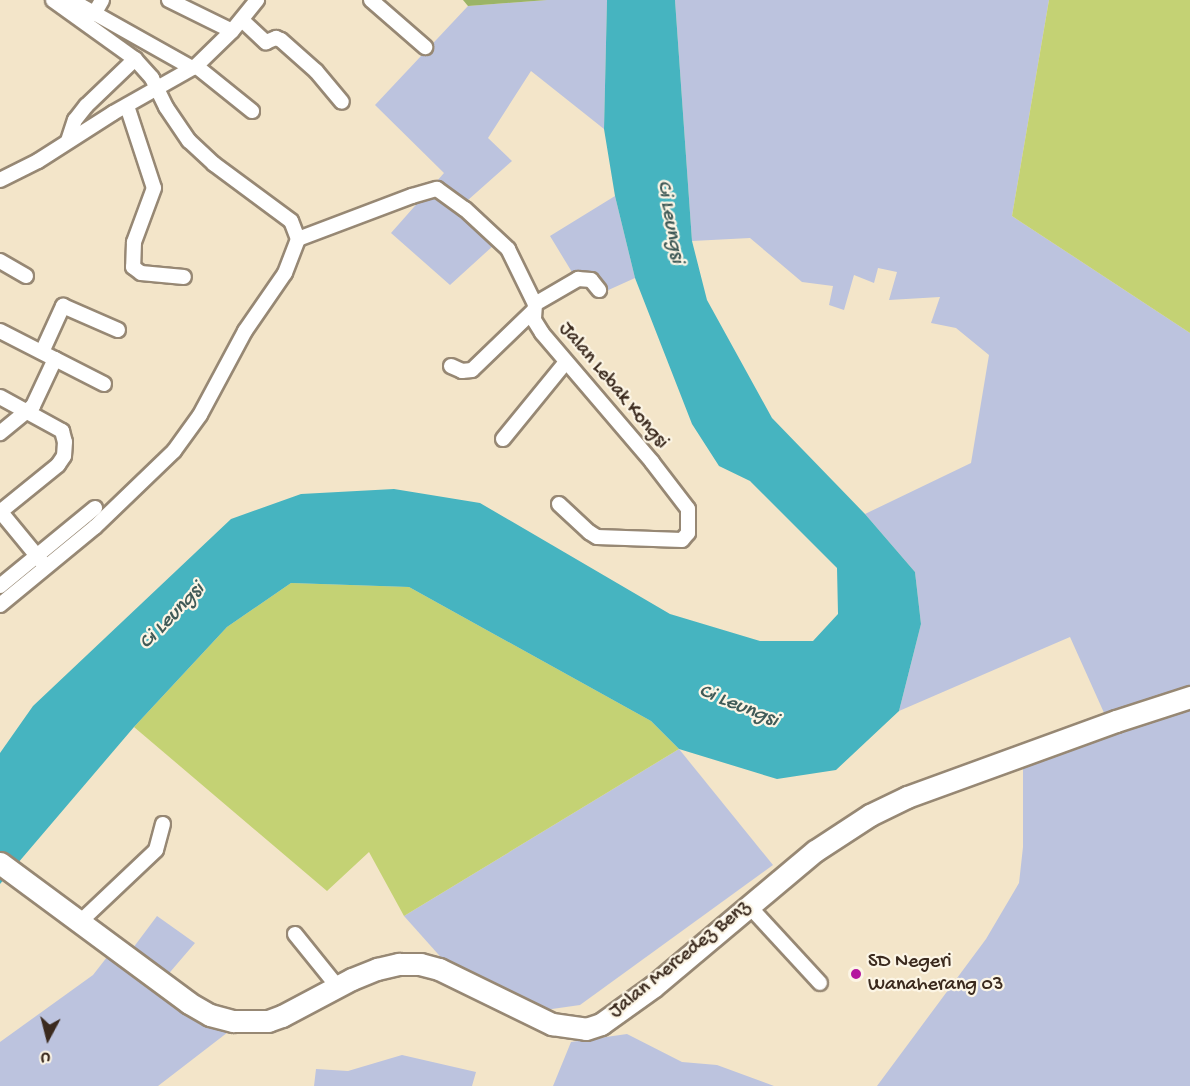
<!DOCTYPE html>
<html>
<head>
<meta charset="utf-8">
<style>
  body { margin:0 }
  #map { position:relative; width:1190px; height:1086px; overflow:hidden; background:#f3e5c9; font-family:"Gochi Hand",sans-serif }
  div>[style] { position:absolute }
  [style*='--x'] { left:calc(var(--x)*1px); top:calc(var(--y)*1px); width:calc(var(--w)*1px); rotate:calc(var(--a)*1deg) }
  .industrial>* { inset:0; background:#bcc3de }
  .green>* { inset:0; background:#c4d274 }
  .forest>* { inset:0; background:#9bb466 }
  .water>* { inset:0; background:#46b4c0 }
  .roads { filter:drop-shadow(2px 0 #978874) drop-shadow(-2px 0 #978874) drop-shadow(0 2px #978874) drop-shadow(0 -2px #978874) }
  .minor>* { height:14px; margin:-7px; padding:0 7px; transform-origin:7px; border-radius:7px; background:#fff }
  .primary>* { height:21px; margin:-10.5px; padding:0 10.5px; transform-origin:10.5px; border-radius:10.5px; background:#fff }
  .dots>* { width:16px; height:16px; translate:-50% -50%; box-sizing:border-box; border:3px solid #fcf5e5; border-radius:50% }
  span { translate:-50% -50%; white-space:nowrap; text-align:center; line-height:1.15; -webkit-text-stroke:4.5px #fcf5e5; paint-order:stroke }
  .street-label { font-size:20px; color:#3b2a1e }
  .poi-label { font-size:20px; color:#3b2a1e }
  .left { translate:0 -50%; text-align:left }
  .water-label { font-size:21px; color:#3f5a57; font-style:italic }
  .north { position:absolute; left:18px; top:1008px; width:60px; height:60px; -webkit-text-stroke:4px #fcf5e5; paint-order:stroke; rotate:187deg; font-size:16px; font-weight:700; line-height:24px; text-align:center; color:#3b2a1e }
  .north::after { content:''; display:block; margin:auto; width:21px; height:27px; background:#3b2a1e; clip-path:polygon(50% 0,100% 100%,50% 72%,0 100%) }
</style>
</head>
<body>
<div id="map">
  <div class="industrial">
    <div style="clip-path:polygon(547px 0,607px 0,604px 129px,531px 71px,488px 138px,512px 161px,468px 200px,505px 235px,450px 285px,391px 233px,444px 173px,375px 105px,468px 6px)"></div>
    <div style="clip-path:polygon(675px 0,1049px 0,1012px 216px,1190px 333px,1190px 1086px,877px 1086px,986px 939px,1019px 883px,1023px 847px,1023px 749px,1105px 715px,1070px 637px,899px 711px,921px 624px,915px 572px,865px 514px,971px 463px,989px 355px,956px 328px,931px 323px,940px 297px,889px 300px,897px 272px,878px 268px,874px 283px,854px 275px,844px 310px,829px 305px,833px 286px,802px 282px,750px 238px,692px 241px)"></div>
    <div style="clip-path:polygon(615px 196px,635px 278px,604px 292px,595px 280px,581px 287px,550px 236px)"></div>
    <div style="clip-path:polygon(679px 749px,773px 865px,580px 1005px,538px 1011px,446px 963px,404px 916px)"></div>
    <div style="clip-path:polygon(157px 916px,195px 943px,165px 978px,209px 1011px,245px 1019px,158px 1086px,0 1086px,0 1042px,93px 975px,118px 943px,130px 952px)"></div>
    <div style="clip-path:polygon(627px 1034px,682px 1062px,717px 1065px,774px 1086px,553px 1086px,571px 1042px)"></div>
    <div style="clip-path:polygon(402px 1055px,476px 1072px,472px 1086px,314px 1086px,316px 1069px,348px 1071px)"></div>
  </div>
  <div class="green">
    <div style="clip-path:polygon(1049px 0,1190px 0,1190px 333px,1012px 216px)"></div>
    <div style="clip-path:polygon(291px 583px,409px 587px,651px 721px,679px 749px,404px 916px,369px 852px,327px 891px,134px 727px,227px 627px)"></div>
  </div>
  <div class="forest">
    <div style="clip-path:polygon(463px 0,547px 0,468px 6px)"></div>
  </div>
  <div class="water">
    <div style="clip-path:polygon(607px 0,675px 0,692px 241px,707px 300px,772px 418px,865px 514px,915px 572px,921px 624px,899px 711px,836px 770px,777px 779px,679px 749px,651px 721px,409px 587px,291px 583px,227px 627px,134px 727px,0 884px,0 753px,33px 706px,231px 519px,301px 494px,394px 489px,480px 503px,670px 614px,760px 641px,813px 641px,838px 614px,837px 568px,750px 481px,719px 466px,692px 424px,635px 278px,615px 196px,604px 129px)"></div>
  </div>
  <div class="roads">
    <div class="minor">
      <div style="--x:71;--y:0;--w:139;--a:29.3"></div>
      <div style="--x:169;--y:0;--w:70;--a:26.2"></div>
      <div style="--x:371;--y:0;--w:72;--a:41"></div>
      <div style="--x:94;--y:14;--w:16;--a:-60"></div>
      <div style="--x:242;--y:20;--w:33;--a:43"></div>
      <div style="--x:266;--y:42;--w:11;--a:-22"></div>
      <div style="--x:276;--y:38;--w:5;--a:22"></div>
      <div style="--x:281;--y:40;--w:47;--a:41.5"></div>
      <div style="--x:316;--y:71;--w:40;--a:50"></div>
      <div style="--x:196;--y:66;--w:72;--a:38.8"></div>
      <div style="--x:127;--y:106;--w:86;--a:71.8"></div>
      <div style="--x:154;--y:188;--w:58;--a:110.3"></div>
      <div style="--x:134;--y:242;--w:25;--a:92"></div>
      <div style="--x:133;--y:267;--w:10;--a:37"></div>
      <div style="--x:141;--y:273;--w:43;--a:5.3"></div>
      <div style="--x:68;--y:141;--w:22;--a:-72"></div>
      <div style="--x:75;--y:120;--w:18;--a:-52"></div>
      <div style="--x:86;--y:106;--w:68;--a:-43.8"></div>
      <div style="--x:0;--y:180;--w:42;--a:-26.6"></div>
      <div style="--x:38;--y:161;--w:89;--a:-32.6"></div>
      <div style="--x:113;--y:113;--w:95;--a:-29.5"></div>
      <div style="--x:196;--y:66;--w:50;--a:-44.2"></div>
      <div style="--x:232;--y:31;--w:40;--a:-51"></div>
      <div style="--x:298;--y:239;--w:122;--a:-20.7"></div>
      <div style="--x:412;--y:196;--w:26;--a:-16"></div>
      <div style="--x:437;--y:189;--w:34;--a:36"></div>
      <div style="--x:465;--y:209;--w:59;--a:42.9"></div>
      <div style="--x:508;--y:249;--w:61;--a:63.9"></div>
      <div style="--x:535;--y:304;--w:16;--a:94"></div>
      <div style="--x:534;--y:320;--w:15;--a:58"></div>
      <div style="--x:542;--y:333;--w:170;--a:49.5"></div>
      <div style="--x:652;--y:462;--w:59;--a:52.5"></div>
      <div style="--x:688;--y:509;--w:24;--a:90"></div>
      <div style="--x:688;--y:533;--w:9;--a:131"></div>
      <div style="--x:682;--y:540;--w:85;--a:-178"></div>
      <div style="--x:597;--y:537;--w:9;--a:-148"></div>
      <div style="--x:589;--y:532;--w:41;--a:-137"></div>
      <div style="--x:0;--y:261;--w:30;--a:30"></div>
      <div style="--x:535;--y:304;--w:50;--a:-30.2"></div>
      <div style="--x:578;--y:279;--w:13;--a:4"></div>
      <div style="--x:591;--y:280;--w:13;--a:51"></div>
      <div style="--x:0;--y:331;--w:62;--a:27"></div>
      <div style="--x:55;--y:359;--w:52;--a:115.1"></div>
      <div style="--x:33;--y:406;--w:43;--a:140.7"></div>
      <div style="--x:42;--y:352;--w:51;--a:-65.5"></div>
      <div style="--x:63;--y:306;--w:60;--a:23.6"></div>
      <div style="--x:55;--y:359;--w:55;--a:27"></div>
      <div style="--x:451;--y:366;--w:12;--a:24"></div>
      <div style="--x:462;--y:371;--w:10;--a:-6"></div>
      <div style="--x:472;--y:370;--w:85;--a:-44"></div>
      <div style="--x:0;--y:397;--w:71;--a:28.7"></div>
      <div style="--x:62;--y:431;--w:11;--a:75"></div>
      <div style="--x:65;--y:442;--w:14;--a:94"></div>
      <div style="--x:64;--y:456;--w:11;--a:124"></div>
      <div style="--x:58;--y:465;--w:75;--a:141"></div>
      <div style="--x:503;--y:439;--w:98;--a:-50.8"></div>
      <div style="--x:0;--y:511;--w:66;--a:50.5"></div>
      <div style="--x:0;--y:586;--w:123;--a:-39.4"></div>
      <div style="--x:0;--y:605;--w:123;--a:-39.4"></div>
      <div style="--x:95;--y:527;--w:110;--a:-43.9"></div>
      <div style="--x:174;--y:451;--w:44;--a:-54.2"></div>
      <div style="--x:200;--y:415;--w:95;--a:-61.8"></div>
      <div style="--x:245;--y:331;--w:70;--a:-55.4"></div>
      <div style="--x:285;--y:273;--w:36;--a:-69"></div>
      <div style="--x:298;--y:239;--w:19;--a:-111"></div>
      <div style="--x:291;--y:221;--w:96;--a:-143.5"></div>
      <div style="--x:214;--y:164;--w:34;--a:-137"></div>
      <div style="--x:189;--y:141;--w:41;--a:-124.1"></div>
      <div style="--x:166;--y:107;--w:32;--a:-116"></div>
      <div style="--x:152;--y:78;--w:25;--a:-132"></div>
      <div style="--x:135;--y:59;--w:101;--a:-144.3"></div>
      <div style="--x:748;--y:905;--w:106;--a:47.3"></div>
      <div style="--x:81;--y:921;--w:103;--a:-43.4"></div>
      <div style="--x:156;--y:850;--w:27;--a:-75"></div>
      <div style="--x:295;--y:934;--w:67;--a:51.1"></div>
    </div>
    <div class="primary">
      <div style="--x:0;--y:863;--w:235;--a:36.5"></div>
      <div style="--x:189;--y:1003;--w:24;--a:30"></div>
      <div style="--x:210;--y:1015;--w:24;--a:15"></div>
      <div style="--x:233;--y:1021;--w:35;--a:0"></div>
      <div style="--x:268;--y:1021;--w:15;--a:-20"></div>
      <div style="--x:282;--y:1016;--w:79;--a:-27.9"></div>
      <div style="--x:352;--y:979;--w:27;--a:-22"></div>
      <div style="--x:377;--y:969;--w:23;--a:-13"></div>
      <div style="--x:399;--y:964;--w:21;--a:0"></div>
      <div style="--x:420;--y:964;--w:20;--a:15"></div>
      <div style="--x:439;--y:969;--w:126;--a:26"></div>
      <div style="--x:552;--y:1024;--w:34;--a:8"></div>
      <div style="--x:586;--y:1029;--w:16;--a:-18"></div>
      <div style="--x:601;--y:1024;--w:65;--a:-35.6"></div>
      <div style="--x:654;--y:986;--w:210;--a:-40"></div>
      <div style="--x:815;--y:851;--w:66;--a:-33.2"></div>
      <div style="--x:870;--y:815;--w:41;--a:-25.9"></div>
      <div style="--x:907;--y:797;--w:222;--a:-20"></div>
      <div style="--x:1116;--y:721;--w:78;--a:-18"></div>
    </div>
  </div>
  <div class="dots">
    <div style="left:856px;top:974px;background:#b5179e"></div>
  </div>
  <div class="street-label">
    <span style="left:613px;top:386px;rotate:50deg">Jalan Lebak Kongsi</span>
    <span style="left:680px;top:960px;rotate:-39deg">Jalan Mercedez Benz</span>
  </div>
  <div class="poi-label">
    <span class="left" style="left:868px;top:974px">SD Negeri<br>Wanaherang 03</span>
  </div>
  <div class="water-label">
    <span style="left:669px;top:222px;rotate:80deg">Ci Leungsi</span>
    <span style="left:173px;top:617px;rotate:-46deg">Ci Leungsi</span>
    <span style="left:738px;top:707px;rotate:22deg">Ci Leungsi</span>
  </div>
  <div class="north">U</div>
</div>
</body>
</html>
